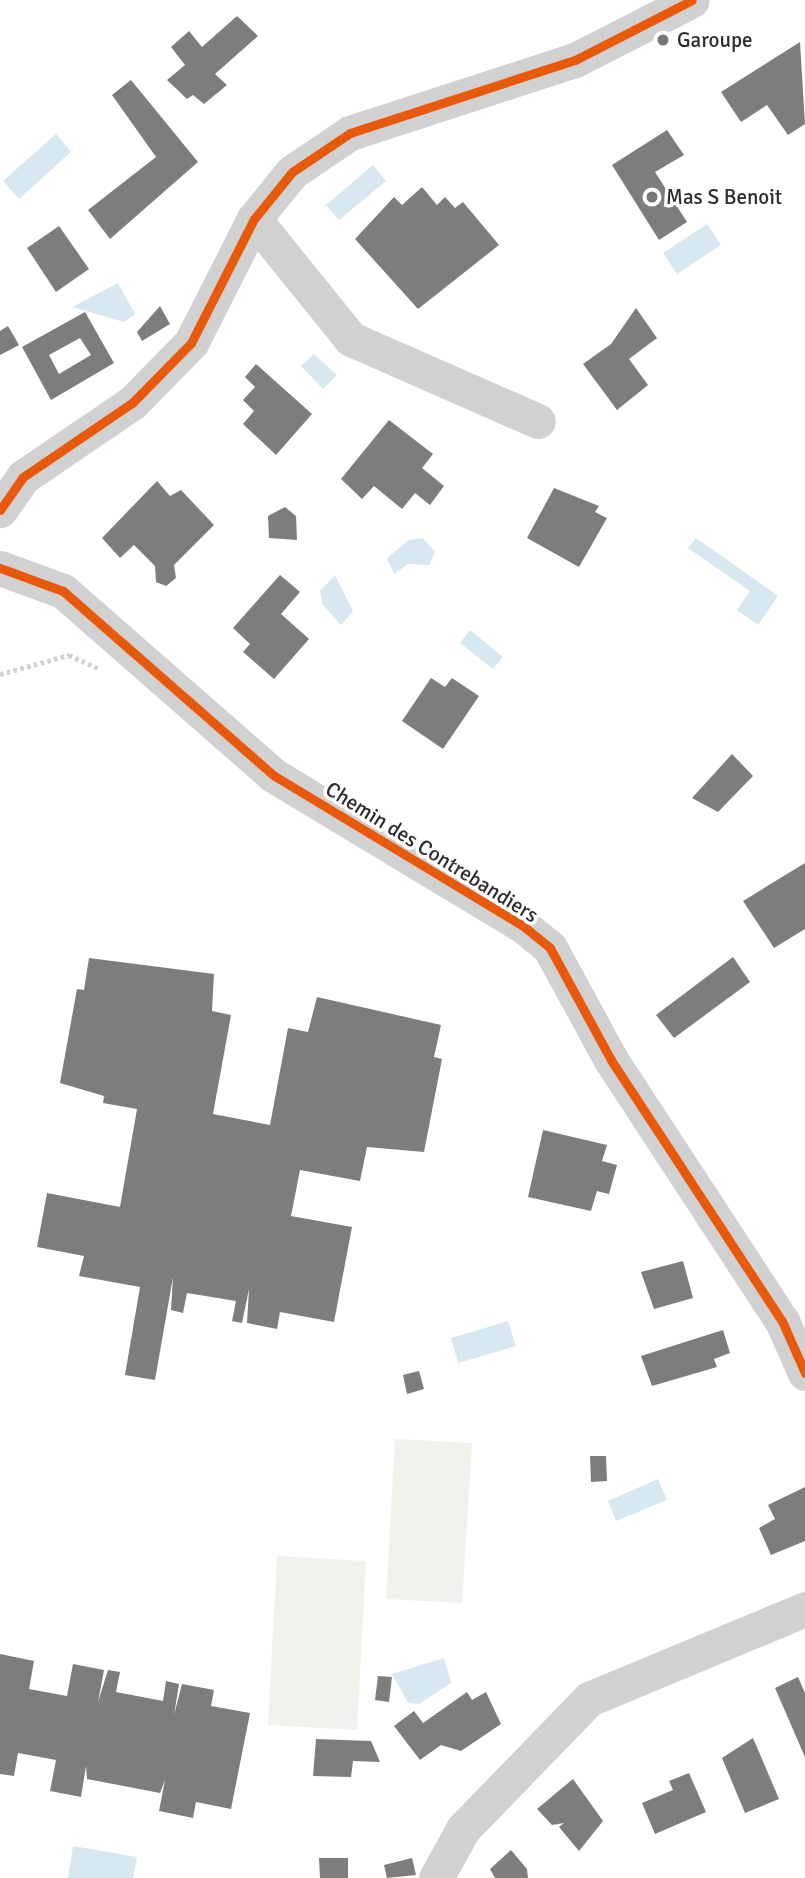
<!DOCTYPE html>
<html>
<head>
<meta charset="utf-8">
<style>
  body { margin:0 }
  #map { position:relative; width:805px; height:1878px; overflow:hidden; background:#fff; font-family:Signika,sans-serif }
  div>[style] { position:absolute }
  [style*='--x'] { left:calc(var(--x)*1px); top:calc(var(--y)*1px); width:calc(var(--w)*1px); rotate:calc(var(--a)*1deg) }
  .green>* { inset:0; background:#f0f3eb }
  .water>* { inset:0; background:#d8e8f0 }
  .building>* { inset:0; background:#7d7d7d }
  .path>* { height:4.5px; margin-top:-2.25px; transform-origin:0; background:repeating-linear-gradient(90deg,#d1d1d1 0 3.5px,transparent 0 7px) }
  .street>* { height:35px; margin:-17.5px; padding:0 17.5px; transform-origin:17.5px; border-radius:17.5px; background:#d1d1d1 }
  .cycleway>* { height:9px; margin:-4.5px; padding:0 4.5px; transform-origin:4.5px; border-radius:4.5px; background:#e8590c }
  .dots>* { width:19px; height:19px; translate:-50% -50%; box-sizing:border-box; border:4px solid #fff; border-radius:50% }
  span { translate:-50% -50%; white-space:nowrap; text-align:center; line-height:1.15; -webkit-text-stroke:7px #fff; paint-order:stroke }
  .poi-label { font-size:21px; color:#2c2c2c }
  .left { translate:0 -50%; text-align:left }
  .street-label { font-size:21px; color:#2c2c2c }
</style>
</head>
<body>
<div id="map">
  <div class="green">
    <div style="clip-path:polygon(395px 1439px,472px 1443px,462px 1603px,386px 1599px)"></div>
    <div style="clip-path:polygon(277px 1556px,366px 1561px,357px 1730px,268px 1725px)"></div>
  </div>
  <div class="water">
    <div style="clip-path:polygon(56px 134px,71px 152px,19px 199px,3px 181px)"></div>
    <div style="clip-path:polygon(373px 165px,386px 181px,339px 220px,326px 205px)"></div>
    <div style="clip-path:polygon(707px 224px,721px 245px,677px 274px,663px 253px)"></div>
    <div style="clip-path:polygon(118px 283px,135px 314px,124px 322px,72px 307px)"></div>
    <div style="clip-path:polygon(314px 354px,337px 375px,323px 389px,301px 366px)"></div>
    <div style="clip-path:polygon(423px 538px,435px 552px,429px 565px,408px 564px,394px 574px,387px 558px,409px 540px)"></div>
    <div style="clip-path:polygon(696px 538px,778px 596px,758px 625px,737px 610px,750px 591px,688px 548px)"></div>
    <div style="clip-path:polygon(335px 575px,353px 611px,341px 625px,323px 605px,320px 591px)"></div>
    <div style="clip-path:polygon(470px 630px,503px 657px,493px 669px,460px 643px)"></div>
    <div style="clip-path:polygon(508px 1321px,516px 1346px,458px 1363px,451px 1338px)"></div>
    <div style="clip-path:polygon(658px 1479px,667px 1500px,616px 1521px,608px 1501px)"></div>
    <div style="clip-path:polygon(444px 1658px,451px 1683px,419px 1704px,408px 1703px,392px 1674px)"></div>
    <div style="clip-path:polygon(73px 1846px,137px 1857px,133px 1878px,68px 1878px)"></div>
  </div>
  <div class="building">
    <div style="clip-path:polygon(237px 16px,258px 36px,215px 74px,227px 85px,204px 104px,193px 95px,187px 99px,167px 80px,185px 65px,171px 47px,189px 31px,202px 47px)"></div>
    <div style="clip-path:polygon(664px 32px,670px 42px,663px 47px,656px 38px)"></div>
    <div style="clip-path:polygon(800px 42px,805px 124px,788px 135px,767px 105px,741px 122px,721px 92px)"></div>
    <div style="clip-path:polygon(131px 80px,198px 162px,110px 239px,88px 210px,156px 157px,112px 95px)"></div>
    <div style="clip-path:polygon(667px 130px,684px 155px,655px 172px,687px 222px,659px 240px,612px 165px)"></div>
    <div style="clip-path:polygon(422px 187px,437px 205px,445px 197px,455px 208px,463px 202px,499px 245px,418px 309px,355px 239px,394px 197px,402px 205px)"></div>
    <div style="clip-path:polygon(59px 226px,89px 269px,56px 292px,27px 248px)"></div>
    <div style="clip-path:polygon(160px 306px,170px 324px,142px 341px,137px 332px)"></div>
    <div style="clip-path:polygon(636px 308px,657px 338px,629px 359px,648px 385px,617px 410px,583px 364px,611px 344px)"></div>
    <div style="clip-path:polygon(evenodd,85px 312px,114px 363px,51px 400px,22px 347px,85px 312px,80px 338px,91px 355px,59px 374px,49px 355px,80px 338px)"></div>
    <div style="clip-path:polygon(8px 326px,19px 345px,0 355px,0 331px)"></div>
    <div style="clip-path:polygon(256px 364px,312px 414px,276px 455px,243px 424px,254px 411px,243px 400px,255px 387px,245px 377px)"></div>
    <div style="clip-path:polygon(389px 420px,433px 454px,422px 468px,444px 486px,430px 505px,415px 493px,402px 509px,374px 486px,362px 499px,341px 479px)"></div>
    <div style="clip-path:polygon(157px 481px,170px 496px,181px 490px,214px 525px,174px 565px,176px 578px,166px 586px,156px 582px,155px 566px,134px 545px,120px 558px,102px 538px)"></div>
    <div style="clip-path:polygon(554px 488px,599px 506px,595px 512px,607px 518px,579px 567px,527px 538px)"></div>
    <div style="clip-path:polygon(285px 507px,296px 516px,297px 540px,269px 538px,268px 516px)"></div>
    <div style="clip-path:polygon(280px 575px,300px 592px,281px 614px,309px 639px,274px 679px,243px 652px,250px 644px,233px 628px)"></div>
    <div style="clip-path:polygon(431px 678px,445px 687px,452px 678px,479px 696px,443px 749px,402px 721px)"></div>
    <div style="clip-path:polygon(732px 754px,753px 776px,718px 812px,692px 798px)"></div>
    <div style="clip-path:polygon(805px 863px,805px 929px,774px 948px,743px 901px)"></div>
    <div style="clip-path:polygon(733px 957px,750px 982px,674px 1038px,656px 1015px)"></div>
    <div style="clip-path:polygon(89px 958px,214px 974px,212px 1011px,231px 1015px,213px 1114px,270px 1125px,288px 1028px,308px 1032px,317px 997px,441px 1025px,434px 1057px,442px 1059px,424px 1152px,367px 1147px,360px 1181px,300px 1170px,291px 1216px,352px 1227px,334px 1322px,280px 1312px,277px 1329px,247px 1323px,249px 1289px,242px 1323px,232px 1321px,236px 1301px,187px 1293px,183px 1313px,171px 1310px,173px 1277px,155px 1380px,125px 1375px,140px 1287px,79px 1276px,84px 1256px,37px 1247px,47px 1193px,120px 1207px,137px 1109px,103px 1103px,104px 1096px,60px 1083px,77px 989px,84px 990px)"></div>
    <div style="clip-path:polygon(543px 1130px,607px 1145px,602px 1161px,617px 1165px,609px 1194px,597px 1191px,591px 1211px,528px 1197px)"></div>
    <div style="clip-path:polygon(683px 1261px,693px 1298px,654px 1309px,641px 1272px)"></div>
    <div style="clip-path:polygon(723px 1330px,730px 1353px,714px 1359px,717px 1367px,652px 1386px,641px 1356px)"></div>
    <div style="clip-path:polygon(419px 1371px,424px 1389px,407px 1394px,403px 1375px)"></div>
    <div style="clip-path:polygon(590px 1456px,606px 1456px,607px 1481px,591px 1482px)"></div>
    <div style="clip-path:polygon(805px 1487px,805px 1541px,771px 1555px,759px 1528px,775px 1519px,768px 1505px)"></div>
    <div style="clip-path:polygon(0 1654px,34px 1661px,29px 1689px,67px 1696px,73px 1664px,104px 1670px,98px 1702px,108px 1670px,120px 1672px,116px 1692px,163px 1701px,166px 1681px,179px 1684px,174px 1715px,182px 1684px,214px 1690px,211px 1706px,250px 1713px,231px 1809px,196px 1802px,193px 1818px,159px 1811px,165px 1780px,160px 1793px,87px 1779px,86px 1766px,81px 1797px,50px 1791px,56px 1760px,18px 1753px,14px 1776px,0 1774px)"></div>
    <div style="clip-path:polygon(378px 1676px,392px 1677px,389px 1702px,375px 1700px)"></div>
    <div style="clip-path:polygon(798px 1677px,805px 1693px,805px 1757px,775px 1688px)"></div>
    <div style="clip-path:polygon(467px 1692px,472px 1700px,486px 1692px,501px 1724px,461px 1751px,441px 1745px,420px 1760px,394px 1726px,414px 1711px,423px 1723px)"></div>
    <div style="clip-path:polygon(753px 1738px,779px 1799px,745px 1813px,722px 1758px)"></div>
    <div style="clip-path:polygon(316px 1739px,371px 1741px,380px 1762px,353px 1761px,351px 1777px,313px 1776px)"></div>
    <div style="clip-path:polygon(689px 1773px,706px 1812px,655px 1834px,642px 1803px,673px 1790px,669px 1781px)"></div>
    <div style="clip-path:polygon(573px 1779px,603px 1821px,579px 1851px,559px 1827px,564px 1823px,552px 1825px,537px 1809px)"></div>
    <div style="clip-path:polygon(511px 1850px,527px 1869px,528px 1878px,495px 1878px,490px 1869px)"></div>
    <div style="clip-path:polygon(319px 1858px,348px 1858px,348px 1878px,320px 1878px)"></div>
    <div style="clip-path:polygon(412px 1858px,416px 1875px,387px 1878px,384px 1865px)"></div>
  </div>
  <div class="path">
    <div style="--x:0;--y:674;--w:72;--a:-15.4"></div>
    <div style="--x:69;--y:655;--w:32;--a:24"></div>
  </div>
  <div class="street">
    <div style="--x:254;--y:219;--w:154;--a:51.1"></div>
    <div style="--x:351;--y:339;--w:204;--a:23.7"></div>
    <div style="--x:0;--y:510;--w:40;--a:-55.1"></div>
    <div style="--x:23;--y:477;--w:132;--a:-34.2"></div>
    <div style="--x:132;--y:403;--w:84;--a:-45.5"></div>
    <div style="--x:191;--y:343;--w:139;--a:-63.1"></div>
    <div style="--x:254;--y:219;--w:60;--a:-51"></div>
    <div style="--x:292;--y:172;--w:70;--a:-33.9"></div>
    <div style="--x:350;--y:133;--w:237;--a:-18"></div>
    <div style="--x:575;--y:60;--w:131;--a:-27.1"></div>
    <div style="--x:0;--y:568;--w:67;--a:20.1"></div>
    <div style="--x:63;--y:591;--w:279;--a:41.2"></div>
    <div style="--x:273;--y:775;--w:291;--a:31.1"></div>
    <div style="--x:522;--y:925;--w:36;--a:39"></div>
    <div style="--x:550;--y:948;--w:128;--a:61.4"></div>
    <div style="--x:611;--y:1060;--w:312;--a:56.8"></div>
    <div style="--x:782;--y:1321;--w:57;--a:66.1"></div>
    <div style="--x:436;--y:1878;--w:56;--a:-61.1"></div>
    <div style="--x:463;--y:1829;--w:181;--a:-45.9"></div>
    <div style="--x:589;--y:1699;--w:234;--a:-22.6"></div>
  </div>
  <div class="cycleway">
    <div style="--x:0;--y:510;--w:40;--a:-55.1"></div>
    <div style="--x:23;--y:477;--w:132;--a:-34.2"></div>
    <div style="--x:132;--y:403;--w:84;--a:-45.5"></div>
    <div style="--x:191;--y:343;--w:139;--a:-63.1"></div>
    <div style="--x:254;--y:219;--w:60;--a:-51"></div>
    <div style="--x:292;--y:172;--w:70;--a:-33.9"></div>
    <div style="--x:350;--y:133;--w:237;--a:-18"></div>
    <div style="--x:575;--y:60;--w:131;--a:-27.1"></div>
    <div style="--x:0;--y:568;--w:67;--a:20.1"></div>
    <div style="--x:63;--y:591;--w:279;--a:41.2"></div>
    <div style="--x:273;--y:775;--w:291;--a:31.1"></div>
    <div style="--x:522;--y:925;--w:36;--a:39"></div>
    <div style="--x:550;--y:948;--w:128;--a:61.4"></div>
    <div style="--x:611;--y:1060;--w:312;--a:56.8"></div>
    <div style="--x:782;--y:1321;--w:57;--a:66.1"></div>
  </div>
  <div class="dots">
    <div style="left:663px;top:40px;background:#767676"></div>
    <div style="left:652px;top:197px;background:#767676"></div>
  </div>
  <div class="poi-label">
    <span class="left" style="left:677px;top:40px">Garoupe</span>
    <span class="left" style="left:666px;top:197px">Mas S Benoit</span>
  </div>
  <div class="street-label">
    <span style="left:432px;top:852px;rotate:32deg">Chemin des Contrebandiers</span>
  </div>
</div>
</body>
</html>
